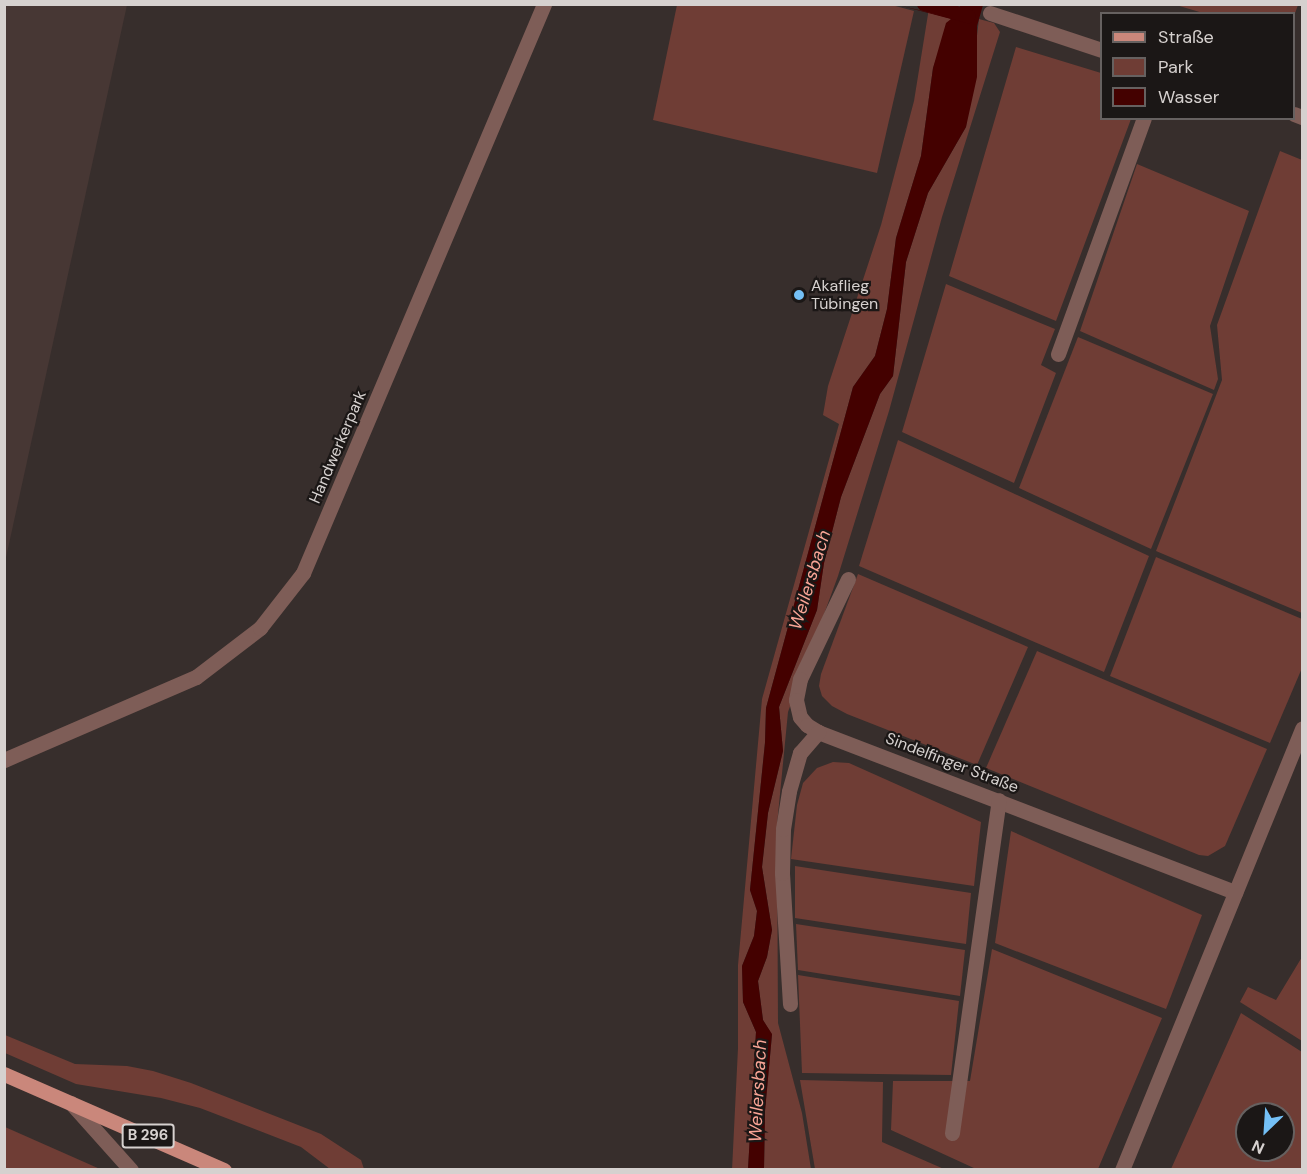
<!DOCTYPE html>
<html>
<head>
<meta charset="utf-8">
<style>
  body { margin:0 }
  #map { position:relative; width:1307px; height:1174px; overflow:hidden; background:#372e2c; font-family:"DM Sans",sans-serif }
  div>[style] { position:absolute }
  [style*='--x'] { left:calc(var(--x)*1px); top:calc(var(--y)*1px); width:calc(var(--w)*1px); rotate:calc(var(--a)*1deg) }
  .built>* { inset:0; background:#473734 }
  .green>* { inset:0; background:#6f3d35 }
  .water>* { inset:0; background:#440100 }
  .stream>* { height:14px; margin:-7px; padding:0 7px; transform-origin:7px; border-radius:7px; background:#440100 }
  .minor>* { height:15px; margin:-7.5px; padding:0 7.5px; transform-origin:7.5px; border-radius:7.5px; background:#7e5d57 }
  .major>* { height:15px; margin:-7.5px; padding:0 7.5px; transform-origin:7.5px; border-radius:7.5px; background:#ca877b }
  .dots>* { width:16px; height:16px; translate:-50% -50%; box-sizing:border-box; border:3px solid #1b1716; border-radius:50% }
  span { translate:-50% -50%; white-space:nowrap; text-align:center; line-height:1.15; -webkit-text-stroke:4.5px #1b1716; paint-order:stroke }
  .shield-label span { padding:2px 4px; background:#1b1716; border:2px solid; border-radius:4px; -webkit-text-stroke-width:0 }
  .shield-label { font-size:15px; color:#d6d1cf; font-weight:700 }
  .poi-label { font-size:16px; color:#d6d1cf }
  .left { translate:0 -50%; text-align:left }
  .street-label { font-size:16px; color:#d6d1cf }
  .water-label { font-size:18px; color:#faa596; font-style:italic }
  .frame { position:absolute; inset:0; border:6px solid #d6d1cf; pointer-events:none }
  .legend { position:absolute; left:1100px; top:12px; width:195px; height:108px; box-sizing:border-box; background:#1b1716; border:2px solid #666160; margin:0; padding:8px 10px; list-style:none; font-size:18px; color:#d6d1cf }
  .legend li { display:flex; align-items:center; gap:12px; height:30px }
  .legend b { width:30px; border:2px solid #666160 }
  .north { position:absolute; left:1235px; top:1102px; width:60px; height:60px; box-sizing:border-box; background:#1b1716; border:2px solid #666160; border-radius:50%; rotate:205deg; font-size:16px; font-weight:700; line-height:24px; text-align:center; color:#d6d1cf }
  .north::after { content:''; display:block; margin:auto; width:21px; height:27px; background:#74c0f6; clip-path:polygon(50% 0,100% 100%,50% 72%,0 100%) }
</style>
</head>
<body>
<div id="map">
  <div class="built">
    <div style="clip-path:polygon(5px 4px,127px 5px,5px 562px,4px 5px)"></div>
  </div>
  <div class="green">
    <div style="clip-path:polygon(888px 4px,914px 11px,877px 173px,653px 120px,677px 5px)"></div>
    <div style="clip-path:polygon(1176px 5px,1298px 4px,1298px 5px,1294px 16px,1294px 14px,1203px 13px)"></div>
    <div style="clip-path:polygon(929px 8px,952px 16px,933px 68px,921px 156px,896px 238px,887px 309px,875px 356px,853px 387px,766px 708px,765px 742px,750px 890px,757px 911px,754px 936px,742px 966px,743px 1002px,756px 1032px,748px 1169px,732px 1170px,738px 1048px,738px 965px,762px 699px,839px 424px,823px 415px,828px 386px,881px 225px,914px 101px)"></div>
    <div style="clip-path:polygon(979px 19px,994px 23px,1000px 32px,942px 217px,889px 411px,838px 576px,788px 712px,777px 825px,778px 1023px,802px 1113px,811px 1169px,764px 1169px,765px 1111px,772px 1035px,763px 1020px,758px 981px,767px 957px,772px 930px,762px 867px,768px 813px,783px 751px,779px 707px,817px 610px,824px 563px,841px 497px,880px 394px,893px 376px,906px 262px,928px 193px,966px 127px)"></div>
    <div style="clip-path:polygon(1016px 47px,1101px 73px,1102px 118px,1131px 119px,1056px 321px,949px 276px)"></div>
    <div style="clip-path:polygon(1280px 151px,1302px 160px,1302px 613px,1156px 551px,1222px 380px,1217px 325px)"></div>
    <div style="clip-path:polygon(1137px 164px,1249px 211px,1210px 326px,1218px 379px,1214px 390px,1080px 331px)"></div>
    <div style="clip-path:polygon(946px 284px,1055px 329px,1041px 365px,1056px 373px,1014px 483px,902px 432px)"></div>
    <div style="clip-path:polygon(1078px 337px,1213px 394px,1151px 549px,1019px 488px)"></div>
    <div style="clip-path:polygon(898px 440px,1149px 556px,1104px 672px,859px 566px)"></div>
    <div style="clip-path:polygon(1156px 557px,1302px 619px,1302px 668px,1270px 743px,1110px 676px)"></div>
    <div style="clip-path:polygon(858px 574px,1028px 647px,977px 765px,847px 714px,832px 706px,822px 696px,819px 686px,821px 674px)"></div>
    <div style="clip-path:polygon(1037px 651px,1267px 749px,1225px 846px,1208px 856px,1199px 855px,986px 768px)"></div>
    <div style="clip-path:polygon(833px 762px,849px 763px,981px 822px,974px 886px,791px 859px,797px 805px,803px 783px,817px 768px)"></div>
    <div style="clip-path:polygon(1011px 831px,1202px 915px,1166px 1009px,995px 943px)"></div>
    <div style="clip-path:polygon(795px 866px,971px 893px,966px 944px,795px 918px)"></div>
    <div style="clip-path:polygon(796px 924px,965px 950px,960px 996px,798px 970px)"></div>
    <div style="clip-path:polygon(992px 949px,1162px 1018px,1098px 1169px,976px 1169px,891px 1130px,893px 1081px,970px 1081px)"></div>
    <div style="clip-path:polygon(1302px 957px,1302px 1041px,1240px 1002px,1248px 987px,1276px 1000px)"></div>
    <div style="clip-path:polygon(798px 975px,959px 1001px,951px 1075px,802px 1073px)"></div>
    <div style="clip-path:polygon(evenodd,1241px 1013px,1302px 1052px,1302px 1169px,1171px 1169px,1241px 1013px,1247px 1114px,1283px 1114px,1283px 1150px,1247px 1150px,1247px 1114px)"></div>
    <div style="clip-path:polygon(5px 1035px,75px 1064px,127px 1066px,153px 1071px,191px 1083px,321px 1134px,361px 1160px,364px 1169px,330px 1169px,301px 1147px,200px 1108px,161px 1098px,76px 1084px,5px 1053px)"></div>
    <div style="clip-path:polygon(800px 1080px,883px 1082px,882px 1142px,944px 1169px,815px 1169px)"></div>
    <div style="clip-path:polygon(5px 1127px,100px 1169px,5px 1169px)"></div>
  </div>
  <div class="water">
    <div style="clip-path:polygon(898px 5px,952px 18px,961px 5px,983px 5px,977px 26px,977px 77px,966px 127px,928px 193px,906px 262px,893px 376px,880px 394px,841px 497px,824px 563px,817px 610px,779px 707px,783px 751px,768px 813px,762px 867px,772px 930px,767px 957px,758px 981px,763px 1020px,772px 1034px,765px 1111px,764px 1169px,748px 1169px,756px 1032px,743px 1002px,742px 966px,754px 936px,757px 911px,750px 890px,765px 743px,766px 708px,853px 387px,875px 356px,887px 309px,896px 238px,921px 156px,933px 68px,946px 23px,951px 19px)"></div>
  </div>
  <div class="stream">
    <div style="--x:924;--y:4;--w:46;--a:15.3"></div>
  </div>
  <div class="minor">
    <div style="--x:990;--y:13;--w:118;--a:18.3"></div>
    <div style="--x:1294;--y:114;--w:9;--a:21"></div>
    <div style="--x:1058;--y:354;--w:251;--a:-70"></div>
    <div style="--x:848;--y:579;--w:111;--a:115.6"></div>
    <div style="--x:800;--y:679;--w:21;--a:101"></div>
    <div style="--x:796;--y:700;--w:17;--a:77"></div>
    <div style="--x:800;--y:717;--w:11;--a:49"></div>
    <div style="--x:807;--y:725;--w:13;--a:32"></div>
    <div style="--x:818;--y:732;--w:447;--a:21"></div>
    <div style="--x:4;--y:760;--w:209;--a:-23.4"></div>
    <div style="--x:196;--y:677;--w:81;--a:-37.4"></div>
    <div style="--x:260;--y:628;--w:70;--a:-52"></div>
    <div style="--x:303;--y:573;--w:618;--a:-67.04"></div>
    <div style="--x:790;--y:1004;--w:131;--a:-93.5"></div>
    <div style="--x:782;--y:873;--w:44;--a:-88.7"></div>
    <div style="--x:783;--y:829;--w:38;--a:-81"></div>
    <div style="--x:789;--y:791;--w:40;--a:-74"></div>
    <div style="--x:800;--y:753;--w:28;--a:-49"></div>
    <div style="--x:71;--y:1103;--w:90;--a:48.2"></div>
    <div style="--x:952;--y:1133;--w:336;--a:-82"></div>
    <div style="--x:1122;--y:1170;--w:477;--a:-67.8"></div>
  </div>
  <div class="major">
    <div style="--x:4;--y:1074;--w:240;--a:23.6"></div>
  </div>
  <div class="dots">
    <div style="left:799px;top:295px;background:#74c0f6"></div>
  </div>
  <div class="shield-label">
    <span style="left:148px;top:1136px">B 296</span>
  </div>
  <div class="poi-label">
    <span class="left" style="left:811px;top:295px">Akaflieg<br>Tübingen</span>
  </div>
  <div class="street-label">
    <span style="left:338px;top:447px;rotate:-67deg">Handwerkerpark</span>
    <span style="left:952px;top:763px;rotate:21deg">Sindelfinger Straße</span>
  </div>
  <div class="water-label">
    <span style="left:810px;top:580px;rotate:-73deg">Weilersbach</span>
    <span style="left:758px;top:1091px;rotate:-87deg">Weilersbach</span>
  </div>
  <div class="frame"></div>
  <ul class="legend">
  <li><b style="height:8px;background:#ca877b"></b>Straße</li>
  <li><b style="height:16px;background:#6f3d35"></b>Park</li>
  <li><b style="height:16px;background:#440100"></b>Wasser</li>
  </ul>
  <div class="north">N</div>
</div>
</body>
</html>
